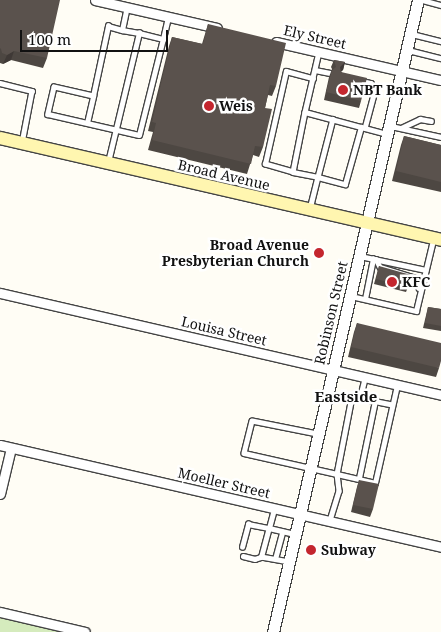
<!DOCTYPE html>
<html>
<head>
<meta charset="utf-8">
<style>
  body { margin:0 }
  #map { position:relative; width:441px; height:632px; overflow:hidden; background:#fffdf5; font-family:"Noto Serif",serif }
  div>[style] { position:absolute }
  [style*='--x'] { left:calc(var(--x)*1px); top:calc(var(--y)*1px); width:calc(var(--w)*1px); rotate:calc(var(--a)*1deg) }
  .green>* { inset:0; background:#d5ebbd }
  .roads { filter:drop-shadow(1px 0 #444) drop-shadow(-1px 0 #444) drop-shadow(0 1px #444) drop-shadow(0 -1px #444) }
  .service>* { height:4.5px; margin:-2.25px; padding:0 2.25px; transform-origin:2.25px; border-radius:2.25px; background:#fff }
  .minor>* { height:9px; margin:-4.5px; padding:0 4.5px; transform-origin:4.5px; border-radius:4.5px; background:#fff }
  .tertiary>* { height:11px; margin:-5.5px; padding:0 5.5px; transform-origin:5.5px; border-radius:5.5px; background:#fff }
  .secondary>* { height:12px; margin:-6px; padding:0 6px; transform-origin:6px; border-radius:6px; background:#fff6b0 }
  .wall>* { inset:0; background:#4d4742 }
  .shaded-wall>* { inset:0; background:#3f3936 }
  .building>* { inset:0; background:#5a524d }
  .dots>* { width:14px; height:14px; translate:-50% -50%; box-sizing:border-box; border:2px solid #fff; border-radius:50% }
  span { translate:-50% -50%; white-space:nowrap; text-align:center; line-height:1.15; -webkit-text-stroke:5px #fff; paint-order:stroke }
  .street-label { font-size:14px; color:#111 }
  .poi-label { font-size:14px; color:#111; font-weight:700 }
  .left { translate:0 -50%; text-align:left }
  .right { translate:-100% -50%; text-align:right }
  .neighbourhood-label { font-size:15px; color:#111; font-weight:700 }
  .scale { position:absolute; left:20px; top:30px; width:148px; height:22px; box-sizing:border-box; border:2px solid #111; border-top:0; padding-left:6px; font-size:15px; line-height:18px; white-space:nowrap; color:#111; -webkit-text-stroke:4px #fff; paint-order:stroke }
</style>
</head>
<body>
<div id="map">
  <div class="green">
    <div style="clip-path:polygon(0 613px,83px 632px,0 632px)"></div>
  </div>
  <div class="roads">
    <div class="service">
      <div style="--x:422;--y:0;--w:20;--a:15"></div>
      <div style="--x:122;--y:30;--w:17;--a:10"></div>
      <div style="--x:412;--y:34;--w:30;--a:14"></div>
      <div style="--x:408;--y:50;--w:34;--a:14"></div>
      <div style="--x:319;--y:52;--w:62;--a:103.1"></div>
      <div style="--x:305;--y:112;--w:85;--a:15"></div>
      <div style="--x:315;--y:70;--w:15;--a:11"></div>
      <div style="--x:362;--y:81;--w:9;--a:13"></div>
      <div style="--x:371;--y:83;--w:9;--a:63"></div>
      <div style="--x:375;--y:91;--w:38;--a:105"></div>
      <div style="--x:0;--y:83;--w:33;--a:14"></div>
      <div style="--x:32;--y:91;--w:53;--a:100.9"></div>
      <div style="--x:93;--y:96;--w:72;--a:-77.9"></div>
      <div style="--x:108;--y:26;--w:15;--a:16"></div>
      <div style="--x:122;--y:30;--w:24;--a:-78"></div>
      <div style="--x:305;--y:112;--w:61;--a:101.3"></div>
      <div style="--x:293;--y:172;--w:25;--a:11"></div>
      <div style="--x:318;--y:177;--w:33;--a:104"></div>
      <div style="--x:333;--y:119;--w:60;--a:104.5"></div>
      <div style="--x:318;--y:177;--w:28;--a:15"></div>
      <div style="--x:345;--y:184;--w:59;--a:-74.3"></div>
      <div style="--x:87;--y:123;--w:28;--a:-77"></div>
      <div style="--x:93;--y:96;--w:40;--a:-167"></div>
      <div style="--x:54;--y:87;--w:28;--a:103"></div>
      <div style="--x:48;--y:114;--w:93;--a:13"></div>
      <div style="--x:139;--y:135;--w:99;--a:-76"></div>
      <div style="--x:391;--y:126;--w:51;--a:12.4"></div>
      <div style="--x:401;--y:128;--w:21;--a:-25"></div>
      <div style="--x:420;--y:119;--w:11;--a:10"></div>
      <div style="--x:108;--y:162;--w:133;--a:-76.5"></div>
      <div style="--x:139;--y:33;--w:25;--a:14"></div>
      <div style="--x:163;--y:39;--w:23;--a:-77"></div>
      <div style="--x:293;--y:172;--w:29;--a:-164"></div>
      <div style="--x:265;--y:164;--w:95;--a:-77.3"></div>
      <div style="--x:286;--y:71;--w:28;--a:15"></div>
      <div style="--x:360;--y:256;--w:67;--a:12"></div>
      <div style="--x:376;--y:259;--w:9;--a:63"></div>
      <div style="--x:380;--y:267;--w:39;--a:17"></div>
      <div style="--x:417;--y:278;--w:10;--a:79"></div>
      <div style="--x:351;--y:296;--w:67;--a:13"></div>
      <div style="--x:416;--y:311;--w:73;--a:-76.5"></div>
      <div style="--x:365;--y:299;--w:41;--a:-78.7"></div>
      <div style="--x:360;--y:397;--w:21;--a:-76"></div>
      <div style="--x:392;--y:405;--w:41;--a:-168.7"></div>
      <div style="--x:352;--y:397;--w:78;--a:101"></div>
      <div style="--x:337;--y:474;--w:39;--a:13"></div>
      <div style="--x:375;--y:483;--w:100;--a:-77.3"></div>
      <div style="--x:317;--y:434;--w:66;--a:-168.7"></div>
      <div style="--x:252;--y:421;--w:33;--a:104"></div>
      <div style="--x:244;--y:453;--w:95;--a:12.7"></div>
      <div style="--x:337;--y:474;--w:17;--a:83"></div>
      <div style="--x:339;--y:491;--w:31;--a:107"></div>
      <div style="--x:359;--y:478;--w:79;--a:-78.3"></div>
      <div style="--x:242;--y:547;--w:24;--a:-75"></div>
      <div style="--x:248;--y:524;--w:21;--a:11"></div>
      <div style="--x:269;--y:528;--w:20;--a:-75"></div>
      <div style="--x:243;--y:556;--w:12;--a:14"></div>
      <div style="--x:255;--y:559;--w:6;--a:-18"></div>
      <div style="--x:275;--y:559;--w:28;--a:-75"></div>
      <div style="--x:289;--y:562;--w:28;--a:-170"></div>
      <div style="--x:261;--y:557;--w:30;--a:-75"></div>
      <div style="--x:269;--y:528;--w:26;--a:13"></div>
    </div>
    <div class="minor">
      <div style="--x:95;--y:0;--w:125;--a:12.9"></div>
      <div style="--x:276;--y:42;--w:169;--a:13"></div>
      <div style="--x:0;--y:293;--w:453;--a:13"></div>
      <div style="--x:0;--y:445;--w:453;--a:13"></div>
      <div style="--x:0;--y:494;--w:47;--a:-76.6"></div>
      <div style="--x:0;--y:612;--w:87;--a:13.2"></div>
    </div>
    <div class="tertiary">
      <div style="--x:273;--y:632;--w:648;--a:-77.08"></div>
    </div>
    <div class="secondary">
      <div style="--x:0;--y:138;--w:453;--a:13"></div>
    </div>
  </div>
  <div class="wall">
    <div style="clip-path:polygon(0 0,47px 58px,43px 68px,11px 60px,3px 64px,0 63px)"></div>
    <div style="clip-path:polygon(208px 24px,276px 86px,272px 96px,268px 95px,265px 108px,263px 147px,259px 157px,253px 155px,247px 174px,148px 150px,153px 132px,148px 131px,169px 46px,172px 37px,202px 44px)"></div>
    <div style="clip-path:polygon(334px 60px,345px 62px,343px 70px,341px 71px,361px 101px,359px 108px,324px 100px,329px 77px,332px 69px,331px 67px)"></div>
    <div style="clip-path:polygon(404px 136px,441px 145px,441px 192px,392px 181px,401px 145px)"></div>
    <div style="clip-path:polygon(379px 266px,408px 287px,406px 292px,374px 284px)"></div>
    <div style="clip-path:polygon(428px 307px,441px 309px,441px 331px,423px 328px)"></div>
    <div style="clip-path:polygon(357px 323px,439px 368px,436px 377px,348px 357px,354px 332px)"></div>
    <div style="clip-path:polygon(359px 480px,373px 509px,370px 517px,351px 512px,357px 487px)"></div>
  </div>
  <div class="shaded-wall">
    <div style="clip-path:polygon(14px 51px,11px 60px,3px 64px,7px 55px)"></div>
    <div style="clip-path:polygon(345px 62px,343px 70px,337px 75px,340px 67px)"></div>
  </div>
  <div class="building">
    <div style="clip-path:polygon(0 0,60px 0,47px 58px,14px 51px,7px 55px,2px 53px,1px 49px,0 48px)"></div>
    <div style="clip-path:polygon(208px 24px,286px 43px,276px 86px,270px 85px,265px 108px,272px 109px,263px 147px,255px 146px,251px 164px,152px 140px,156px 123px,152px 122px,172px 37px,203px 44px)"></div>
    <div style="clip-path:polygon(334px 60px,345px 62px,340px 67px,341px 72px,367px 78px,361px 101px,326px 92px,332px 70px,336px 67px)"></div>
    <div style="clip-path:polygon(404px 136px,441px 145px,441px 182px,396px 171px)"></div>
    <div style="clip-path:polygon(379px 266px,411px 275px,408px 287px,376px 279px)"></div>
    <div style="clip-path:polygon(428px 307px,441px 309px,441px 326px,425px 323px)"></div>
    <div style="clip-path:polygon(357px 323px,441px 343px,441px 361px,439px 368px,351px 347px)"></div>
    <div style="clip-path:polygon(359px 480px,379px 484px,373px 509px,353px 505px)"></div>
  </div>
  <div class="dots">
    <div style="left:343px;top:90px;background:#c4262e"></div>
    <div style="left:209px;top:106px;background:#c4262e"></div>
    <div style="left:319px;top:253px;background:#c4262e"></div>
    <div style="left:392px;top:282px;background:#c4262e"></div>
    <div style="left:311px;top:550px;background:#c4262e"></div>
  </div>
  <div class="street-label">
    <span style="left:315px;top:37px;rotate:13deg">Ely Street</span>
    <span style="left:224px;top:175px;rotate:13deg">Broad Avenue</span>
    <span style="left:331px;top:313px;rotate:-77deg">Robinson Street</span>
    <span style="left:224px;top:331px;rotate:13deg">Louisa Street</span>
    <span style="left:224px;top:483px;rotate:13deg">Moeller Street</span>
  </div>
  <div class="poi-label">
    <span class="left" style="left:353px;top:90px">NBT Bank</span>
    <span class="left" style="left:219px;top:106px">Weis</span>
    <span class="right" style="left:309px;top:253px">Broad Avenue<br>Presbyterian Church</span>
    <span class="left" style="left:402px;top:282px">KFC</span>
    <span class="left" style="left:321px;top:550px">Subway</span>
  </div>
  <div class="neighbourhood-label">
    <span style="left:346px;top:397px">Eastside</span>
  </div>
  <div class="scale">100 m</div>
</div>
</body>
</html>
